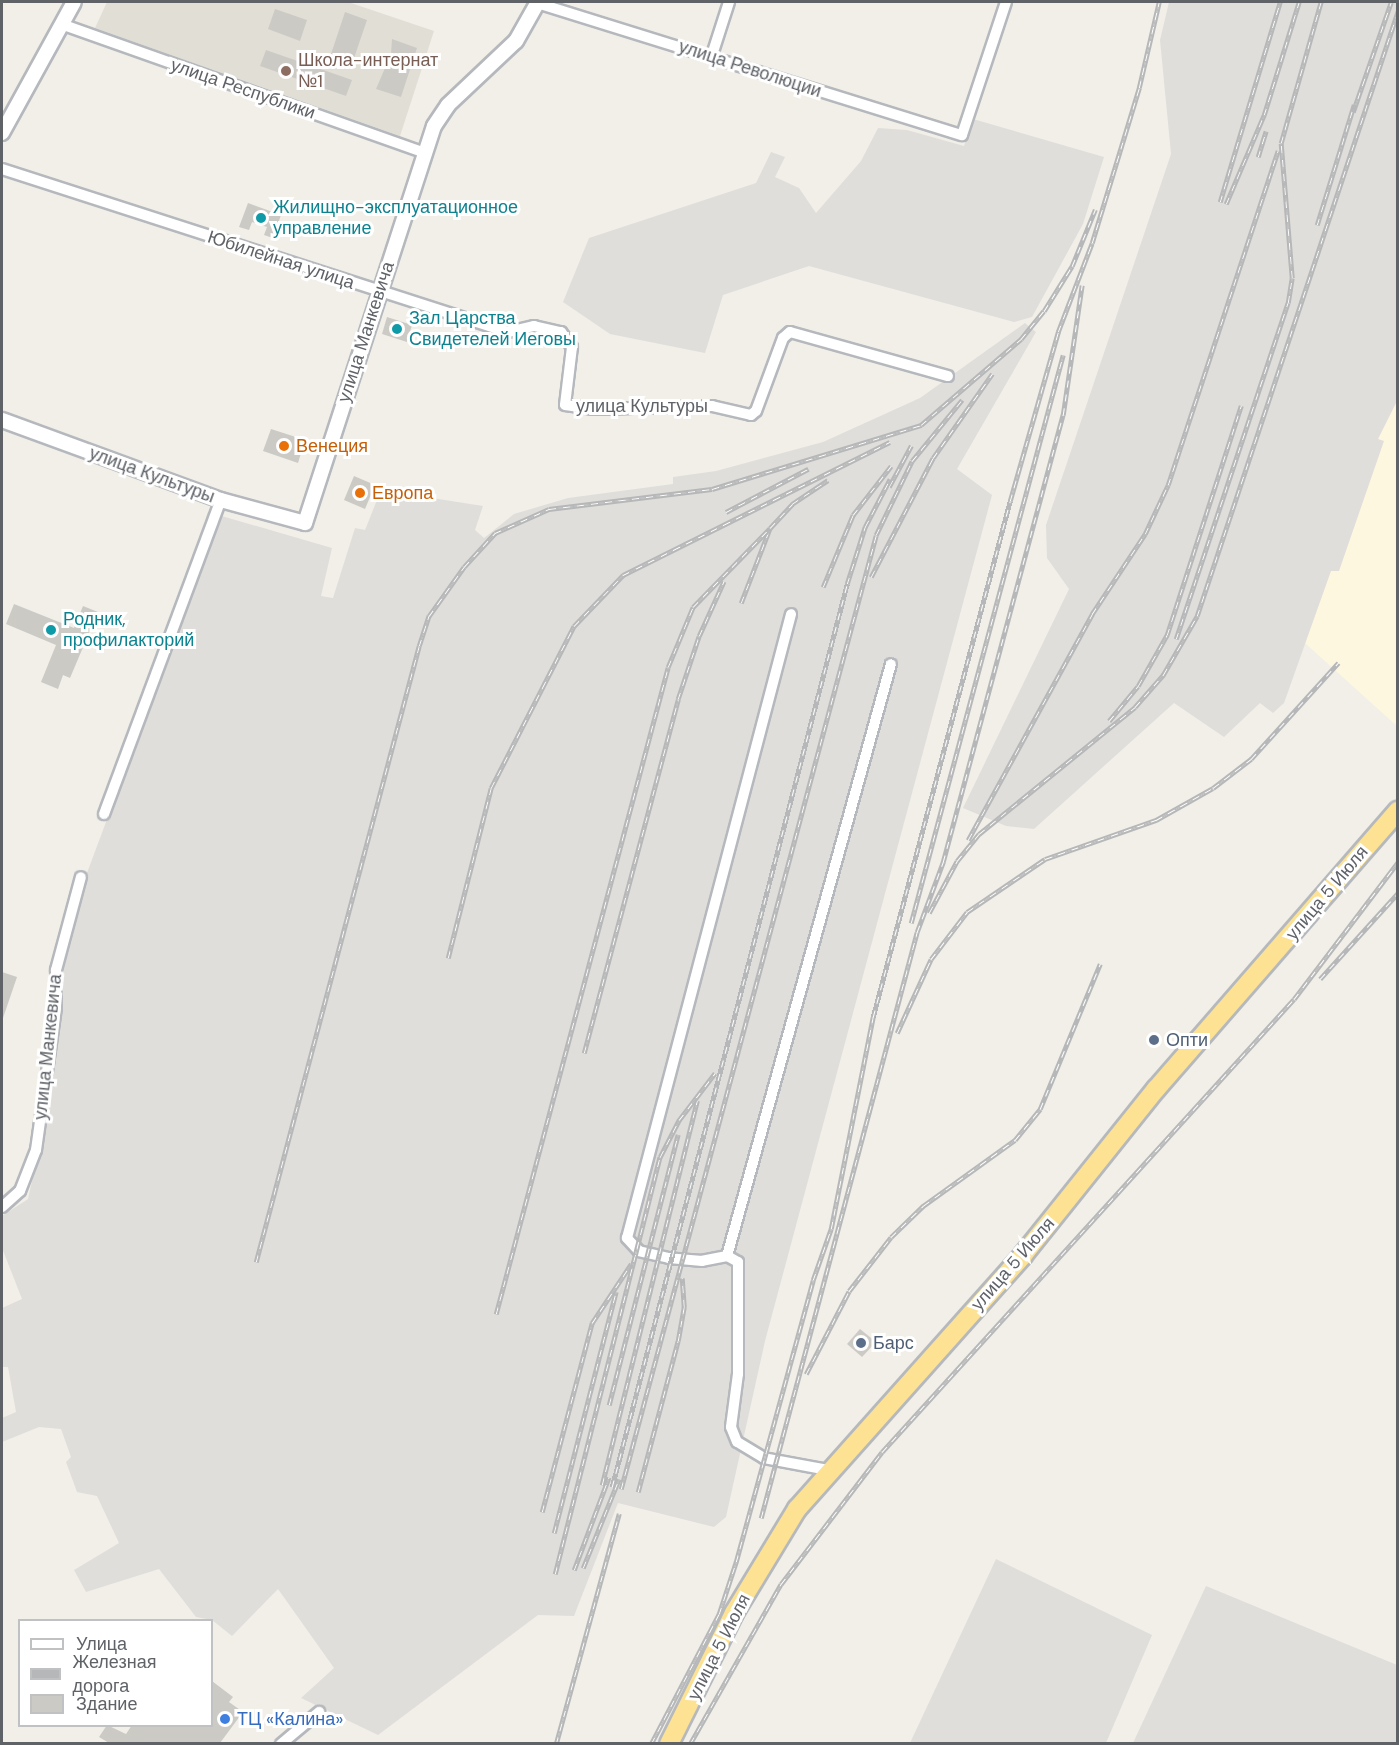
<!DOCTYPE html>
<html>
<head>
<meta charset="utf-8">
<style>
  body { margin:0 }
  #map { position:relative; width:1399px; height:1745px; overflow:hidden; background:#f1efe8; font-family:"DM Sans",sans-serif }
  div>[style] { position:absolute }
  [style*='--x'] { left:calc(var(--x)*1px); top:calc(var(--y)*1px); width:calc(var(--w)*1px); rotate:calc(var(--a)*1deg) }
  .commercial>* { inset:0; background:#fef7e0 }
  .industrial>* { inset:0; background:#e0deda }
  .education>* { inset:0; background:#e1ded6 }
  .building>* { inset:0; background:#cccac5 }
  .roads { filter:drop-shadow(2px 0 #b5b8bc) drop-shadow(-2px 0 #b5b8bc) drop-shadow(0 2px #b5b8bc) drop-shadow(0 -2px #b5b8bc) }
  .street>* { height:10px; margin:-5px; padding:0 5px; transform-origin:5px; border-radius:5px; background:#fff }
  .secondary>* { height:14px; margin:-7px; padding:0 7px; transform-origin:7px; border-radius:7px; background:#fff }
  .highway>* { height:18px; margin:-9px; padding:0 9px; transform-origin:9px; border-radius:9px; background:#fde293 }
  .rail>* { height:4.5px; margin-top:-2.25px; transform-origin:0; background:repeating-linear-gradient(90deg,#fff 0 7px,#b6b7b8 0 14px); box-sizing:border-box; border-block:2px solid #b6b7b8 }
  .dots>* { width:16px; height:16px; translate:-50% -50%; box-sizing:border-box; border:3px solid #fff; border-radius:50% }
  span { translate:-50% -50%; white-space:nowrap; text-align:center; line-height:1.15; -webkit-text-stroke:6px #fff; paint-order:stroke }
  .education-label { font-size:18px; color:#785e54 }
  .left { translate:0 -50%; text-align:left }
  .street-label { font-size:18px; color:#5f6368 }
  .culture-label { font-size:18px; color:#0d838f }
  .food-label { font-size:18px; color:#c56008 }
  .service-label { font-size:18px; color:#4e5e75 }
  .shop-label { font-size:18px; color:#366cbe }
  .frame { position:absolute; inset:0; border:3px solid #5f6368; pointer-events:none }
  .legend { position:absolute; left:18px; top:1619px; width:195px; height:108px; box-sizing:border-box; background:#fff; border:2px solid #bfc1c3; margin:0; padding:8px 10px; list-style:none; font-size:18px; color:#5f6368 }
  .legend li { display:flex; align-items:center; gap:12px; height:30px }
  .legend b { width:30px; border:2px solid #bfc1c3 }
</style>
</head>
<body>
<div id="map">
  <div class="commercial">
    <div style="clip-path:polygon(1397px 401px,1397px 726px,1305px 643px,1331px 570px,1339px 571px,1383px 441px,1378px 439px)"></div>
  </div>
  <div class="industrial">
    <div style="clip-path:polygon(1169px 2px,1397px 2px,1397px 401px,1378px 439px,1384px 441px,1339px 571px,1331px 571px,1284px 703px,1273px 713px,1260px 703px,1224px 737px,1174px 703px,1034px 829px,1006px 826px,963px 808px,1069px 589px,1047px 558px,1046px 525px,1171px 154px,1160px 40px)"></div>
    <div style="clip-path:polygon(973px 119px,1104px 157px,1083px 224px,1032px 317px,1014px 322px,809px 266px,723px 295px,705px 353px,610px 334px,563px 302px,589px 238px,756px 183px,771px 152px,785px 157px,775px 177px,799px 188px,816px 213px,861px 161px,878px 128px,907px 130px,964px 146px)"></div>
    <div style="clip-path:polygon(1025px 323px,1036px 332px,957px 469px,992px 495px,765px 1341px,726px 1517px,714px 1527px,618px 1503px,574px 1616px,538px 1615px,378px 1735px,301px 1698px,334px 1668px,278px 1589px,232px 1636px,212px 1620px,196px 1617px,159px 1569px,86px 1592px,74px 1570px,119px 1543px,97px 1496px,77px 1492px,66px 1462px,71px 1457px,61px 1429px,39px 1427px,2px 1442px,2px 1418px,16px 1412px,8px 1367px,2px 1367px,2px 1308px,22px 1299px,2px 1248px,2px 1216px,28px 1199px,50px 1100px,62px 974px,84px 881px,144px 720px,208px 512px,332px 548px,321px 596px,333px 598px,355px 528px,365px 530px,381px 490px,483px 506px,475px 530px,484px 538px,514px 514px,568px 498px,673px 484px,673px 477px,716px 471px,823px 442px,920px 398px)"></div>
    <div style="clip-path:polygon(996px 1559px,1152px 1635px,1106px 1743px,910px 1743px)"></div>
    <div style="clip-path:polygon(1206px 1586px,1397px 1665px,1397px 1743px,1133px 1743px)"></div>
  </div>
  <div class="education">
    <div style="clip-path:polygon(107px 2px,348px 2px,434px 31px,400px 136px,95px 28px)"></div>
  </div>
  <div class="building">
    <div style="clip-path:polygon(275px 9px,307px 20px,300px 41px,268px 29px)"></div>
    <div style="clip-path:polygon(345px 12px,367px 20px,352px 64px,330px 57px)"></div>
    <div style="clip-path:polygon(392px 39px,417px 48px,401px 97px,376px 89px,391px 54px)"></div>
    <div style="clip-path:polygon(266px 50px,352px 80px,346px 96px,260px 66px)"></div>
    <div style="clip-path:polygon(248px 203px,281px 215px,273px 238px,264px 235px,267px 227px,252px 222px,249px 230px,239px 227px)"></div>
    <div style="clip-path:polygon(387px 317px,412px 325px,407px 342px,382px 334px)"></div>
    <div style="clip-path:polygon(271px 429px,305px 440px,298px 463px,263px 451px)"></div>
    <div style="clip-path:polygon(354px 476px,375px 485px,365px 509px,344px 500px)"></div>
    <div style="clip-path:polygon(14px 604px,74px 628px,83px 606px,98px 612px,70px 678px,63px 675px,58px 689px,41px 682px,56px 645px,6px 624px)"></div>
    <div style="clip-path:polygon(2px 972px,17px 977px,3px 1018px,2px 1018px)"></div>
    <div style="clip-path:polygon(860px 1329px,876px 1342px,862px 1357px,847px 1344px)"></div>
    <div style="clip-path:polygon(212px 1681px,233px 1697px,229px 1702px,243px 1712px,220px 1743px,109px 1743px,99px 1737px,107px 1725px,126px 1734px,132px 1725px,212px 1725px)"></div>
  </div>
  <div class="roads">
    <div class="street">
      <div style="--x:537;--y:3;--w:445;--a:17.3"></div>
      <div style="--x:962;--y:135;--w:140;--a:-71.7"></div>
      <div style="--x:61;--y:24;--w:386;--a:19.5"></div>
      <div style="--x:712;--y:55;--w:56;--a:-72.2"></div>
      <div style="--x:2;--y:169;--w:532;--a:17.86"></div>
      <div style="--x:508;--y:332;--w:27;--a:-13"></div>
      <div style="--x:534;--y:326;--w:28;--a:13"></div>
      <div style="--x:561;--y:332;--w:19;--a:54"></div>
      <div style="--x:572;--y:347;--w:58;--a:96.9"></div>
      <div style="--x:565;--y:405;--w:29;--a:8"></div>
      <div style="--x:594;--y:409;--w:118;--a:-1.5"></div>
      <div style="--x:712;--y:406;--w:40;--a:13"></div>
      <div style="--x:751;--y:415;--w:6;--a:-39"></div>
      <div style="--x:756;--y:411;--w:78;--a:-69.7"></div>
      <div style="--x:783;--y:338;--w:9;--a:-41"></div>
      <div style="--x:790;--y:332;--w:164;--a:15.6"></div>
      <div style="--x:104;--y:814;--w:335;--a:-69.6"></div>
      <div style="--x:2;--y:1207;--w:24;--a:-42"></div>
      <div style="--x:20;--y:1191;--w:44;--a:-68.7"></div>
      <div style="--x:36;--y:1150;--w:144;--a:-82"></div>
      <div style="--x:56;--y:1007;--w:37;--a:-90"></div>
      <div style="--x:56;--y:970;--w:96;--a:-75"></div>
      <div style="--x:727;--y:1256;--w:25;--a:169"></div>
      <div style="--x:702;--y:1261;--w:33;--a:-175"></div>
      <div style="--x:669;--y:1258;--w:31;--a:-167"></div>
      <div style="--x:639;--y:1251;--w:18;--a:-133"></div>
      <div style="--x:627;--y:1238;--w:645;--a:-75.27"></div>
      <div style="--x:828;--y:1470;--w:65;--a:-169.4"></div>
      <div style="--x:764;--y:1458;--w:31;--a:-149"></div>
      <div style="--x:737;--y:1442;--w:16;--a:-112"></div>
      <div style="--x:731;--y:1427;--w:53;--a:-82.5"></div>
      <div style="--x:738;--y:1374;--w:112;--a:-90"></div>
      <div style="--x:738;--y:1262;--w:13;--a:-151"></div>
      <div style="--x:727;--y:1256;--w:614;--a:-74.52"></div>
      <div style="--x:281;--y:1744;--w:50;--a:-40.1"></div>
    </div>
    <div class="secondary">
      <div style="--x:2;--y:133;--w:149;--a:-61.2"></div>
      <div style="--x:2;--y:420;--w:233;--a:20.1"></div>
      <div style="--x:221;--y:500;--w:87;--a:15.3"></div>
      <div style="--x:305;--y:523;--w:417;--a:-72"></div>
      <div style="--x:434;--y:126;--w:25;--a:-56"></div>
      <div style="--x:448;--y:105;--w:93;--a:-43.3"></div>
      <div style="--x:516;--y:41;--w:45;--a:-60.6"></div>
    </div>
    <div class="highway">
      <div style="--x:669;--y:1744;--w:146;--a:-63.6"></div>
      <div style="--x:734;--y:1613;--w:122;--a:-58.8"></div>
      <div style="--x:797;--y:1509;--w:340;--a:-48.3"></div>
      <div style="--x:1023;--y:1255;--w:213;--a:-51.3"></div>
      <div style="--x:1156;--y:1089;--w:369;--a:-49"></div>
    </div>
  </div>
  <div class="rail">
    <div style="--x:1353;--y:112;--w:116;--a:-70.9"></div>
    <div style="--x:1258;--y:157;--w:27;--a:-73"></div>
    <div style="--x:1220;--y:202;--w:209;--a:-73.3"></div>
    <div style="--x:1226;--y:204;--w:97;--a:-66.9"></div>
    <div style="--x:1264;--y:115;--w:118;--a:-72.8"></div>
    <div style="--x:1317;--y:225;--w:126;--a:-72.9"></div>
    <div style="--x:889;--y:487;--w:47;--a:-61.8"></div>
    <div style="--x:726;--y:512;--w:93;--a:-27.7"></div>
    <div style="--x:871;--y:577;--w:134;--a:-62.5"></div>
    <div style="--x:933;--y:458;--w:103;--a:-54.9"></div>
    <div style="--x:823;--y:587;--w:78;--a:-67.4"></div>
    <div style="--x:853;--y:515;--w:62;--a:-52.2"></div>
    <div style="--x:741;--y:603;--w:80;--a:-68.9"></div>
    <div style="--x:770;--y:528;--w:33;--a:-47"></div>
    <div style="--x:792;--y:504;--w:43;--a:-33.7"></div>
    <div style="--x:1176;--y:639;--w:354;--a:-71.6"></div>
    <div style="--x:1288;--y:303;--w:25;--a:-81"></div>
    <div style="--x:1292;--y:278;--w:135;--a:-94.7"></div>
    <div style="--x:1281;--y:143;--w:147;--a:-74.2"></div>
    <div style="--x:1109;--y:721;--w:45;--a:-50.4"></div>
    <div style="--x:1138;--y:686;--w:59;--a:-60.4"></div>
    <div style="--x:1167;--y:635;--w:241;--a:-72.1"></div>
    <div style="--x:968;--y:840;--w:258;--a:-61.2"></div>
    <div style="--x:1092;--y:614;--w:96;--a:-56.5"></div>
    <div style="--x:1145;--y:534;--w:54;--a:-64.9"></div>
    <div style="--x:1168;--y:485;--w:352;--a:-71.8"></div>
    <div style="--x:929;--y:913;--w:59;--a:-61.7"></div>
    <div style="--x:957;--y:861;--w:35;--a:-51"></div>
    <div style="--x:979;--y:834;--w:201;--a:-39.1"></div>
    <div style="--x:1135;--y:707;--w:43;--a:-48.8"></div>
    <div style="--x:1163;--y:675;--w:68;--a:-60"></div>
    <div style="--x:1197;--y:616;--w:638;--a:-71.62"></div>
    <div style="--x:911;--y:923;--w:588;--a:-75.02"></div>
    <div style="--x:448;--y:958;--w:175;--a:-75.8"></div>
    <div style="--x:491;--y:788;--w:182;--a:-62.9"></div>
    <div style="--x:574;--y:626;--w:71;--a:-46.1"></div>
    <div style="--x:623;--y:575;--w:298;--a:-26.5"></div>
    <div style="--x:1320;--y:979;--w:116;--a:-47.8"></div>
    <div style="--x:897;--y:1033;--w:81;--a:-65.3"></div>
    <div style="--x:931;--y:959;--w:59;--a:-52.5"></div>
    <div style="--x:967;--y:912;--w:94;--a:-34.2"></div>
    <div style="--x:1045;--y:859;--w:118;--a:-19.4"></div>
    <div style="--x:1156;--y:820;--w:65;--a:-29.3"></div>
    <div style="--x:1213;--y:788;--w:48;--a:-37.3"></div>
    <div style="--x:1251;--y:759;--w:130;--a:-47.8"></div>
    <div style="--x:584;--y:1053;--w:366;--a:-75.1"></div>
    <div style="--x:678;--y:699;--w:66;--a:-71.6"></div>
    <div style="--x:699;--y:636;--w:60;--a:-65.6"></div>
    <div style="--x:256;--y:1262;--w:637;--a:-75.18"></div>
    <div style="--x:419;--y:646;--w:32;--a:-72"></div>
    <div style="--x:429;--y:616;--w:60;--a:-54.5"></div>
    <div style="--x:464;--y:567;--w:46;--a:-47.6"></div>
    <div style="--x:495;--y:533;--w:59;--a:-24"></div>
    <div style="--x:549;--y:509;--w:164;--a:-7"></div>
    <div style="--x:712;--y:489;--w:219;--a:-17"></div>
    <div style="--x:921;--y:425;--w:132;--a:-40.7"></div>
    <div style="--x:1021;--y:339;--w:36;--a:-51"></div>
    <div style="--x:1044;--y:311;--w:53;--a:-58.1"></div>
    <div style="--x:1072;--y:266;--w:61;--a:-67.7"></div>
    <div style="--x:496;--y:1314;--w:669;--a:-75.11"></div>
    <div style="--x:668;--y:667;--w:65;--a:-67.4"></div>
    <div style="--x:693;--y:607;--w:110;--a:-45.7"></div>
    <div style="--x:806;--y:1374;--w:93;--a:-62.6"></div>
    <div style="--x:849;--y:1291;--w:68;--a:-52.1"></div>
    <div style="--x:891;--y:1237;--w:45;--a:-44.1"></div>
    <div style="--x:923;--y:1206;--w:113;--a:-35.7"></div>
    <div style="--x:1015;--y:1140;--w:40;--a:-51"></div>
    <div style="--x:1040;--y:1109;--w:157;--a:-67.5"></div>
    <div style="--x:609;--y:1405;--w:279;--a:-75.7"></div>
    <div style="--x:602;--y:1485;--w:396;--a:-76.1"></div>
    <div style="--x:612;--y:1487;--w:933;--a:-75.41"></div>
    <div style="--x:847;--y:584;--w:60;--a:-72.5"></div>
    <div style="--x:865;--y:527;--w:54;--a:-62.5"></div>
    <div style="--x:621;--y:1489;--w:987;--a:-75.03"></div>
    <div style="--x:876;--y:535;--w:82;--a:-64.1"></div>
    <div style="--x:912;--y:461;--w:79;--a:-50.7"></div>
    <div style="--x:638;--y:1492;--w:156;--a:-75.2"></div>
    <div style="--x:678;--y:1341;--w:35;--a:-80"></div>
    <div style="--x:684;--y:1307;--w:29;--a:-94"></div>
    <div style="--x:542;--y:1512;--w:196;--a:-75.2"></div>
    <div style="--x:592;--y:1323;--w:71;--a:-56.5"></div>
    <div style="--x:761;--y:1518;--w:606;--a:-75.09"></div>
    <div style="--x:917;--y:932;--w:75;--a:-69.6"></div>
    <div style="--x:943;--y:862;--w:463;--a:-75"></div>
    <div style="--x:1063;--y:415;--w:131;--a:-81.7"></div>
    <div style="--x:554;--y:1533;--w:249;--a:-75.6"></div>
    <div style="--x:583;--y:1568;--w:96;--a:-68"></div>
    <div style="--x:574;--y:1570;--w:99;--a:-69.4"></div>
    <div style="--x:555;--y:1574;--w:430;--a:-75.9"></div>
    <div style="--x:660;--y:1157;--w:42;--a:-62.8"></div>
    <div style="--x:679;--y:1120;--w:59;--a:-52.5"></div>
    <div style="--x:556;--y:1744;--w:239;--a:-74.7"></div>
    <div style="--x:651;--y:1744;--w:147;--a:-62.4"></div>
    <div style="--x:719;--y:1614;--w:55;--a:-71.9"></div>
    <div style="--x:736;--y:1562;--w:292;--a:-74.7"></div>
    <div style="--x:813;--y:1280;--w:54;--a:-70.6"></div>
    <div style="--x:831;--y:1229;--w:216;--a:-78.8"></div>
    <div style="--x:873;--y:1017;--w:534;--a:-75.13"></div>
    <div style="--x:1010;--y:501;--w:176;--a:-74.1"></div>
    <div style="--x:1058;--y:332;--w:95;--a:-69.1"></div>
    <div style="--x:1092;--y:243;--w:162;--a:-73.1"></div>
    <div style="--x:1139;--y:88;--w:88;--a:-76.9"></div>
    <div style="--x:690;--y:1744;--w:184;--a:-60.4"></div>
    <div style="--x:781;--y:1584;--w:166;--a:-52.6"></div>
    <div style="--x:882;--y:1452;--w:612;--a:-47.71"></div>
    <div style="--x:1294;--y:999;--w:172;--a:-52.8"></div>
  </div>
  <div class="dots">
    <div style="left:286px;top:71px;background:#8d6e63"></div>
    <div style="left:261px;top:218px;background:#0f9aa8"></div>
    <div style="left:397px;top:329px;background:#0f9aa8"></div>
    <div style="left:284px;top:446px;background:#e8710a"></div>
    <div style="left:360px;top:493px;background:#e8710a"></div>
    <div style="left:51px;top:630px;background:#0f9aa8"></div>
    <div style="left:1154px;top:1040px;background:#5c6f8a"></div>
    <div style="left:861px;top:1343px;background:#5c6f8a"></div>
    <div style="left:225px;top:1719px;background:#3f7fe0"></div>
  </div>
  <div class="education-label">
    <span class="left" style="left:298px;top:71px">Школа-интернат<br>№1</span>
  </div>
  <div class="street-label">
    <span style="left:750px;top:69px;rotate:18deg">улица Революции</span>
    <span style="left:243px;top:89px;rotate:19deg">улица Республики</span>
    <span style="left:281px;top:260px;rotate:18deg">Юбилейная улица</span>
    <span style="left:366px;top:332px;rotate:-72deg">улица Манкевича</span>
    <span style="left:642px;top:406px">улица Культуры</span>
    <span style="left:152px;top:475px;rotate:20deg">улица Культуры</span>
    <span style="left:1327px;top:893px;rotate:-50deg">улица 5 Июля</span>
    <span style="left:48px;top:1047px;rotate:-84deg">улица Манкевича</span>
    <span style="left:1013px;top:1264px;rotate:-49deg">улица 5 Июля</span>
    <span style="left:719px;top:1647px;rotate:-63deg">улица 5 Июля</span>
  </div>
  <div class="culture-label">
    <span class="left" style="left:273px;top:218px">Жилищно-эксплуатационное<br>управление</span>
    <span class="left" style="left:409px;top:329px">Зал Царства<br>Свидетелей Иеговы</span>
    <span class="left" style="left:63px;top:630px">Родник,<br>профилакторий</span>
  </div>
  <div class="food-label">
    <span class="left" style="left:296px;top:446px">Венеция</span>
    <span class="left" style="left:372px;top:493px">Европа</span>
  </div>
  <div class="service-label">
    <span class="left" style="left:1166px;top:1040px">Опти</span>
    <span class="left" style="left:873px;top:1343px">Барс</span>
  </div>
  <div class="shop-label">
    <span class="left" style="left:237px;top:1719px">ТЦ «Калина»</span>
  </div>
  <div class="frame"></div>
  <ul class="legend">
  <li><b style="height:8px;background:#fff"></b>Улица</li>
  <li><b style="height:8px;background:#b6b7b8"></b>Железная дорога</li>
  <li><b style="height:16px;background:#cccac5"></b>Здание</li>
  </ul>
</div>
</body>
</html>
